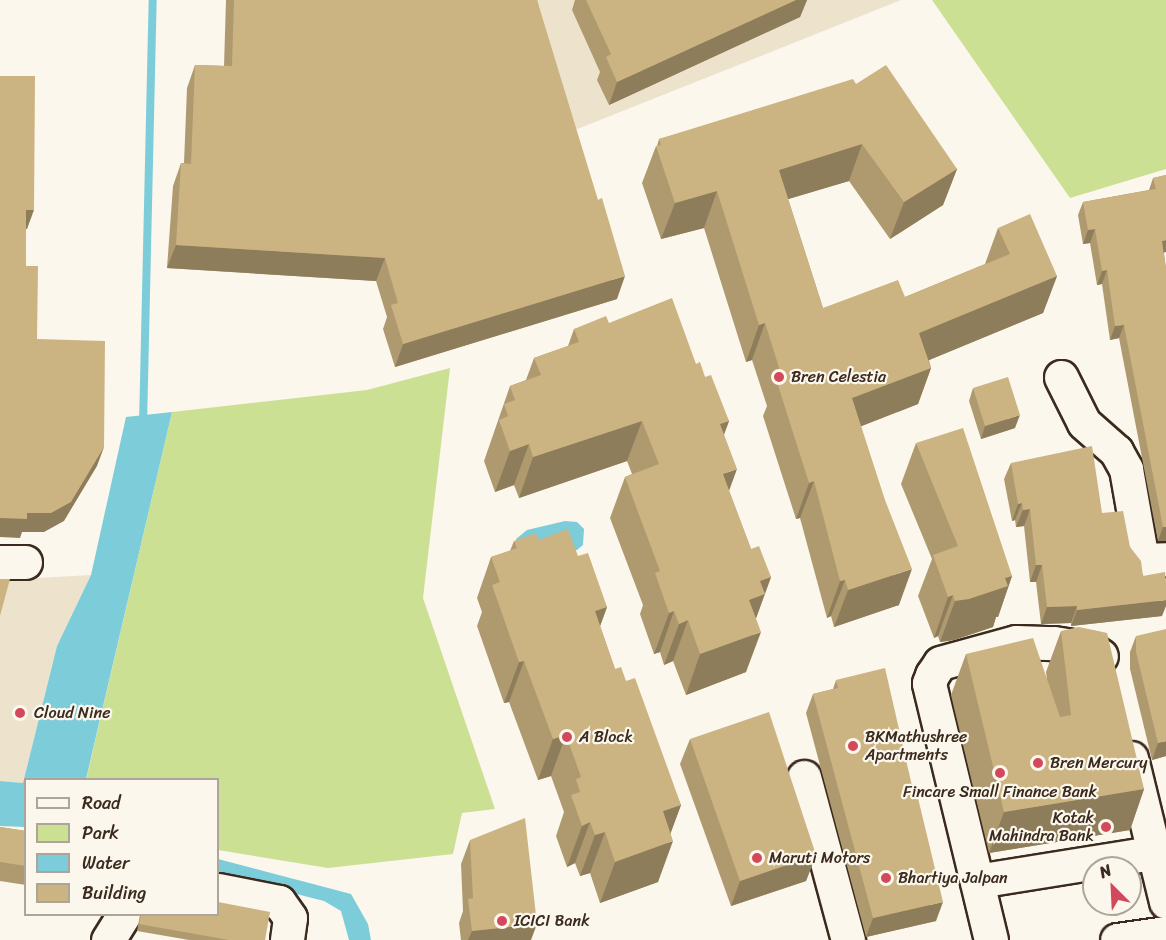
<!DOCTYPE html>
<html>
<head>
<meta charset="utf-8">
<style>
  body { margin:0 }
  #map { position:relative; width:1166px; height:940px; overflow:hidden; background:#fbf7ec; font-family:Sriracha,sans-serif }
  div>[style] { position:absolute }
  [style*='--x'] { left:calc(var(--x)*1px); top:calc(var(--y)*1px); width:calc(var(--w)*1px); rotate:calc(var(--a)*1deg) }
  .built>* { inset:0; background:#ede3cc }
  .green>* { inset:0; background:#cce094 }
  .water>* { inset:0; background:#7dccda }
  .stream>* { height:8px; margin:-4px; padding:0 4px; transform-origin:4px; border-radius:4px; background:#7dccda }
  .roads { filter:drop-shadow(2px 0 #3b2a1e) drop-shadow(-2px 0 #3b2a1e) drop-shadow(0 2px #3b2a1e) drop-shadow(0 -2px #3b2a1e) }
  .minor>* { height:33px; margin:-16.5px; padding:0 16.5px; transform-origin:16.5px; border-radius:16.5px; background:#fbf7ec }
  .major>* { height:33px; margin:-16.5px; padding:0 16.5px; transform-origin:16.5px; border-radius:16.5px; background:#fbf7ec }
  .wall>* { inset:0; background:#af9a70 }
  .shaded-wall>* { inset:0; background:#8e7d5b }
  .building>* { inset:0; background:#cbb382 }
  .dots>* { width:16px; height:16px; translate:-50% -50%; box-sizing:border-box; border:3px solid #fbf7ec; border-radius:50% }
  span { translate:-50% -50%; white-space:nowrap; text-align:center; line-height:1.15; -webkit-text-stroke:4.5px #fbf7ec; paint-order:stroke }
  .poi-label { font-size:16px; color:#3b2a1e }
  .left { translate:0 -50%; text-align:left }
  .right { translate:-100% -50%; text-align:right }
  .legend { position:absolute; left:24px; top:778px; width:195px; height:138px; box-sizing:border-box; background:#fbf7ec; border:2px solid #aea59a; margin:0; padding:8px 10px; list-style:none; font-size:18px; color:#3b2a1e }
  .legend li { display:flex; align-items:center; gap:12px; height:30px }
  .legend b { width:30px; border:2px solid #aea59a }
  .north { position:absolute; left:1082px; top:856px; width:60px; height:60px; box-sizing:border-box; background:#fbf7ec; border:2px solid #aea59a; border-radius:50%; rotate:336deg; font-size:16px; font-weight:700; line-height:24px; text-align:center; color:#3b2a1e }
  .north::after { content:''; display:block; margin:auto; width:21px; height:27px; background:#d1495b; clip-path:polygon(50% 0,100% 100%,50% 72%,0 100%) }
</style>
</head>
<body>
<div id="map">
  <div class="built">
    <div style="clip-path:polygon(529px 0,901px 0,570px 132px)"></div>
    <div style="clip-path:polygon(91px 575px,57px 646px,23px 783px,0 781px,0 580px)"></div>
  </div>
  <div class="green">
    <div style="clip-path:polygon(932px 0,1166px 0,1166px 169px,1070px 198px)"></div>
    <div style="clip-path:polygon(450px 368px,423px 598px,495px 809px,462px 813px,453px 854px,328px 868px,218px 850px,218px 780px,86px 780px,172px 412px,367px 390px)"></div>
  </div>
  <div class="water">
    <div style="clip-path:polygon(172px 412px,86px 779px,26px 780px,25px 827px,0 826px,0 781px,23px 783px,57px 646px,91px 575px,126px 417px)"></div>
    <div style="clip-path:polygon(565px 521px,577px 522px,584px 529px,583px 545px,577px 550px,516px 547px,516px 539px,527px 530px)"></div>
    <div style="clip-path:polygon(218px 859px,351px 894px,368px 924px,371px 940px,349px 940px,341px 911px,324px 901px,218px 874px)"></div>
  </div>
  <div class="stream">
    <div style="--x:143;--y:426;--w:426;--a:-88.7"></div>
  </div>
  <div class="roads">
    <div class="minor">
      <div style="--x:1061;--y:377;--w:51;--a:63.4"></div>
      <div style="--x:1084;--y:423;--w:43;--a:41.2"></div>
      <div style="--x:1116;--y:451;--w:21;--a:61"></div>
      <div style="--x:1126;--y:469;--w:92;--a:80"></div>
      <div style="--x:1142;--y:560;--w:24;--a:-2"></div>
      <div style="--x:0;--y:562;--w:25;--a:0"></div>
      <div style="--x:1131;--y:758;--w:148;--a:76.3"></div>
      <div style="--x:804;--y:777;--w:169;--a:74.9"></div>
      <div style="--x:977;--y:881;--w:177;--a:-9.1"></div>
      <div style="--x:218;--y:890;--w:62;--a:11.1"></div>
      <div style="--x:279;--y:902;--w:19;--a:55"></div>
      <div style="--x:290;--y:918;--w:22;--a:98"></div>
      <div style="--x:108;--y:940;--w:31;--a:-58"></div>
      <div style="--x:991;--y:940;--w:264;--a:-103.6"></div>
      <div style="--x:929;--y:683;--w:9;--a:-69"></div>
      <div style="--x:932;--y:675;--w:14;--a:-56"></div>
      <div style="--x:940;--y:663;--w:79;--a:-15.4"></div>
      <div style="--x:1016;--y:642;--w:38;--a:2"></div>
      <div style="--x:1054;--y:643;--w:37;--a:9"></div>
      <div style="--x:1091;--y:649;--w:12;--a:35"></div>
    </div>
    <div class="major">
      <div style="--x:1117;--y:940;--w:49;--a:-8.1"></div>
    </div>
  </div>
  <div class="wall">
    <div style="clip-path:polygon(226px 0,537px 0,617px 299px,395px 367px,383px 329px,387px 317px,376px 281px,167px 268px,173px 186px,181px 163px,184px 163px,187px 88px,195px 65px,224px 66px)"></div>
    <div style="clip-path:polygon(575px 0,807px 0,800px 17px,609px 105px,597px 80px,600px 72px,572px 10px)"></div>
    <div style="clip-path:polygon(856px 84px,957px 169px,943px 205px,890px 239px,849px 181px,788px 199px,823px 308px,905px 297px,985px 264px,998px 228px,1057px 276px,1043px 313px,929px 360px,931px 368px,918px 404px,861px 426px,899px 605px,834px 627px,831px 616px,827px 618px,800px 518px,796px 519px,763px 416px,767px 406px,752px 360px,746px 362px,704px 228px,661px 239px,642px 183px,656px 146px,657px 146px,659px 139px)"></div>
    <div style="clip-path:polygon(1166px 175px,1164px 253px,1166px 269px,1166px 541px,1158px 541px,1119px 338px,1110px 340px,1102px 284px,1097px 285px,1090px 243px,1083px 244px,1078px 215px,1083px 202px,1149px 190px,1153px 178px)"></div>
    <div style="clip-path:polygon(609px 323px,696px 364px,705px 377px,729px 421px,724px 434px,729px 491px,751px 549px,771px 577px,756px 618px,746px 672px,686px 695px,673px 661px,664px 665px,660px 652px,654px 654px,640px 614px,643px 605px,610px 518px,625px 477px,632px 474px,627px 461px,519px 498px,514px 485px,495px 492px,484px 461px,510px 386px,526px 380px,534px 358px,568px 346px,574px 329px)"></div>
    <div style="clip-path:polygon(973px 388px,1015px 428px,981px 439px,969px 401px)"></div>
    <div style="clip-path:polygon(916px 443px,1012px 576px,998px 617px,996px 617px,993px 627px,954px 640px,940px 642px,938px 636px,934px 638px,918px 596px,932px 559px,901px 484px)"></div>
    <div style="clip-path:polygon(1011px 463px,1102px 513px,1130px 547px,1162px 616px,1071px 626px,1071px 623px,1041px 624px,1036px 582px,1030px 582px,1024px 526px,1016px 527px,1015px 520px,1012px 521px,1004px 479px)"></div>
    <div style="clip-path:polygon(538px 540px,578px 556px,607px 607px,600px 626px,615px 669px,626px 681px,681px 805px,670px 834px,658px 882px,600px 903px,590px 873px,580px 876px,575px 863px,567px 867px,556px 836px,564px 812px,551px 776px,538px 780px,509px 702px,504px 703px,477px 626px,482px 612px,477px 598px,491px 557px,510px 551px,514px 541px)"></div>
    <div style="clip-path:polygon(1061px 631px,1144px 789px,1130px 830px,989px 853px,951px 695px,966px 654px,1047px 680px,1046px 672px)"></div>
    <div style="clip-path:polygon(1136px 636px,1166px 756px,1152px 760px,1130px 669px,1130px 652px)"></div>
    <div style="clip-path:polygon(836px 680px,936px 921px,866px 937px,806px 713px,813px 694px,833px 689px)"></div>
    <div style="clip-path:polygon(690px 739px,816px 855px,806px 881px,731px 906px,680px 764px)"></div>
    <div style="clip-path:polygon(0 827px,26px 831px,26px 885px,0 881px)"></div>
    <div style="clip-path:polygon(470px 840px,531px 940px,461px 940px,459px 923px,463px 911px,461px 864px)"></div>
    <div style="clip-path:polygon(140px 915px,218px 915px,265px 940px,189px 940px,137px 931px)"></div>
  </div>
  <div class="shaded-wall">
    <div style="clip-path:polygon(796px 0,807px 0,800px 17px,609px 105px,617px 82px)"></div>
    <div style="clip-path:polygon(862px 144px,849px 181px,765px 206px,779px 170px)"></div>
    <div style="clip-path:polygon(957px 169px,943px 205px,890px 239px,904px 202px)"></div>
    <div style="clip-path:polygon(717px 191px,704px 228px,661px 239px,675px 203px)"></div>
    <div style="clip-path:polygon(26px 210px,34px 210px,27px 229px,19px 229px)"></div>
    <div style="clip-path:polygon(1095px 229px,1090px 243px,1083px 244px,1088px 230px)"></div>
    <div style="clip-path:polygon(1166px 240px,1166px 252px,1157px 255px,1162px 241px)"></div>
    <div style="clip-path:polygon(176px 245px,385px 258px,376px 281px,167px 268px)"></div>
    <div style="clip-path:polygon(1107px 270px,1102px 284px,1097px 285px,1102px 271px)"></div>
    <div style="clip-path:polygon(625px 276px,617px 299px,395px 367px,403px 344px)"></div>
    <div style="clip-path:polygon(1057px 276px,1043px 313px,905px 370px,919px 333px)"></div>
    <div style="clip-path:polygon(765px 323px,752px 360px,746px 362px,759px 325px)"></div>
    <div style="clip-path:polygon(1124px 325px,1119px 338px,1110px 340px,1115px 326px)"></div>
    <div style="clip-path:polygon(931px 368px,918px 404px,839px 435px,852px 398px)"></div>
    <div style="clip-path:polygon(1020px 415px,1015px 428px,981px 439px,985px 426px)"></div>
    <div style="clip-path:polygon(642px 421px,627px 461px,519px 498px,533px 457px)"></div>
    <div style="clip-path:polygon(729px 421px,714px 462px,720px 424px)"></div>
    <div style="clip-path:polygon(529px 444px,514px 485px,495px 492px,510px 451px)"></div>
    <div style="clip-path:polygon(104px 447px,97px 466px,64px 521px,44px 532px,22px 532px,20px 538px,0 537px,0 518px,27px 513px)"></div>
    <div style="clip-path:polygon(737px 469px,722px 510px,723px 474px)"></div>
    <div style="clip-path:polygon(814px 481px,800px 518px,796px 519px,809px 483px)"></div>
    <div style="clip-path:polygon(1022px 503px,1015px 520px,1012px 521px,1018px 504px)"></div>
    <div style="clip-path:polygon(1030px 509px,1024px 526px,1016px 527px,1023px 510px)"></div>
    <div style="clip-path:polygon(1163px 527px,1166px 527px,1166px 541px,1158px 541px)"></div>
    <div style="clip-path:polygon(1036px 565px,1042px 565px,1036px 582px,1030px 582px)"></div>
    <div style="clip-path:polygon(912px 569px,899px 605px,834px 627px,848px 590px)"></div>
    <div style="clip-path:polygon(1012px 576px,998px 617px,996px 617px,993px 627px,954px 640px,940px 642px,955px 601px,1005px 578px)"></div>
    <div style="clip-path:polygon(771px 577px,750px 635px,749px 600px,760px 581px)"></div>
    <div style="clip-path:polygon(845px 580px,831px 616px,827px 618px,840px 581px)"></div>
    <div style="clip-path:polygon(953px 595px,938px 636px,934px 638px,948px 597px)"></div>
    <div style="clip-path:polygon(1166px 600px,1166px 606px,1162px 616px,1071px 626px,1077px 610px)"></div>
    <div style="clip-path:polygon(1077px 606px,1071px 623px,1041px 624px,1047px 607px)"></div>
    <div style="clip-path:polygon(607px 607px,592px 648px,595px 611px)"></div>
    <div style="clip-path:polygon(674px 611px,660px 652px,654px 654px,669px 613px)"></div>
    <div style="clip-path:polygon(688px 620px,673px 661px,664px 665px,679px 624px)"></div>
    <div style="clip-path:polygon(761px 632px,746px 672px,686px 695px,700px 654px)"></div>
    <div style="clip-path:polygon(524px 661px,509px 702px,504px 703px,519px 662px)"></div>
    <div style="clip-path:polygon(566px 735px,551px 776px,538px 780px,553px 739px)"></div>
    <div style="clip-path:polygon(1166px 741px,1166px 756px,1152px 760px,1158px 743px)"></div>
    <div style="clip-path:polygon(1144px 789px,1130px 830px,989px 853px,1004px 812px)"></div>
    <div style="clip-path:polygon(681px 805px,667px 843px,673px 841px,658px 882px,600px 903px,615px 862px,663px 811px)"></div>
    <div style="clip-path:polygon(590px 822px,575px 863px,567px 867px,582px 826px)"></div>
    <div style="clip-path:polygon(605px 832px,590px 873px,580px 876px,595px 835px)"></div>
    <div style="clip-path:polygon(816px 855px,806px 881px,731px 906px,740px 881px)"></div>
    <div style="clip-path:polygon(943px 902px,936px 921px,866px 937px,873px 918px)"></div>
    <div style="clip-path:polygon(537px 924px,531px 940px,468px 940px,472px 931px)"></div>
  </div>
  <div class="building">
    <div style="clip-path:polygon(234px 0,537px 0,598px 200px,602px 198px,625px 276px,403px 344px,391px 305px,398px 303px,385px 258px,176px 245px,181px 163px,191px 164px,195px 65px,232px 66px)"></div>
    <div style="clip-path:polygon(586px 0,796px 0,617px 82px,606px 57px,611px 54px)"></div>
    <div style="clip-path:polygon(886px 65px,957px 169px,904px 202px,862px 144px,779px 170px,823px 308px,898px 280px,905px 297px,1010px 254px,998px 228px,1030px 214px,1057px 276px,919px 333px,931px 368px,852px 398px,885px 500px,912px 569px,848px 590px,845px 580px,840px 581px,814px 481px,809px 483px,776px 379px,782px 377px,765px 323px,759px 325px,717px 191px,675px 203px,656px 146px,661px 145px,659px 139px,853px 79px,856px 84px)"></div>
    <div style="clip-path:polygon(0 76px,35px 76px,34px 210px,26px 210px,26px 266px,38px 266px,37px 339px,105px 341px,104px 447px,71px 502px,51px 513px,27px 513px,27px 519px,0 518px)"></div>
    <div style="clip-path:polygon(1166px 175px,1166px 240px,1162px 241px,1166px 269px,1166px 527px,1163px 527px,1124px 325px,1115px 326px,1107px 270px,1102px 271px,1095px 229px,1088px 230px,1083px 202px,1156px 189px,1153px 178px)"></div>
    <div style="clip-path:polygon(672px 298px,696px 364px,700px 362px,705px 377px,711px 375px,729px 421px,720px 424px,737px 469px,723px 474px,751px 549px,759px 546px,771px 577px,760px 581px,765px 594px,749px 600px,761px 632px,700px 654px,688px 620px,679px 624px,674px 611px,669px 613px,655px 573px,660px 571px,625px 477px,659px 464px,642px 421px,533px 457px,529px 444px,510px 451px,499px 420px,508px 416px,504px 404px,515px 400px,510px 386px,541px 375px,534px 358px,579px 342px,574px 329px,606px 316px,609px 323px)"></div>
    <div style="clip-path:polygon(1008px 377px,1020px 415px,985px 426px,973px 388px)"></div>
    <div style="clip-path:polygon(963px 428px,1012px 576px,1005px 578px,1008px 586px,969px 599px,955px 601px,953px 595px,948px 597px,933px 555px,958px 546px,916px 443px)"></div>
    <div style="clip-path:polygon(1092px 446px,1102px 513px,1123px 511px,1130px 547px,1141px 561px,1143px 576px,1165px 572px,1166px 582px,1166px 600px,1077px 610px,1077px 606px,1047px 607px,1042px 565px,1036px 565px,1030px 509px,1023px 510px,1022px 503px,1018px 504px,1011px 463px)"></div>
    <div style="clip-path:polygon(568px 529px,578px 556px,588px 553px,607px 607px,595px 611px,615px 669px,621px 667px,626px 681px,635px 678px,681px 805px,663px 811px,673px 841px,615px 862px,605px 832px,595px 835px,590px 822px,582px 826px,571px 795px,580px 792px,576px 779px,581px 777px,566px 735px,553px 739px,524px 661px,519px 662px,492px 585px,500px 582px,491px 557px,517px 548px,514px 541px,536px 533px,538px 540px)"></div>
    <div style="clip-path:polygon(0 579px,10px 579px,0 616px)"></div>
    <div style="clip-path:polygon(1079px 627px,1107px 633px,1144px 789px,1004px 812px,966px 654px,1033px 638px,1060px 717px,1071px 715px,1061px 631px)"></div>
    <div style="clip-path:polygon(1166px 629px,1166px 741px,1158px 743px,1136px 652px,1136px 636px)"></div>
    <div style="clip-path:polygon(885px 668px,915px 799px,918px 798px,943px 902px,873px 918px,813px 694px,838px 688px,836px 680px)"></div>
    <div style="clip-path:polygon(769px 712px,816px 855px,740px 881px,690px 739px)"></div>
    <div style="clip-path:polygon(525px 818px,537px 924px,472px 931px,468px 899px,473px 898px,470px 840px)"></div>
    <div style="clip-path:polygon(0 827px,26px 831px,26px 866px,0 862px)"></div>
    <div style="clip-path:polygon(218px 902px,270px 912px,265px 940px,229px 940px,139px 924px,141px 915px,218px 915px)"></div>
  </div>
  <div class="dots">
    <div style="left:779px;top:377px;background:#d1495b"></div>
    <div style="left:20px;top:713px;background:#d1495b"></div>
    <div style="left:567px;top:737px;background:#d1495b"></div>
    <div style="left:853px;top:746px;background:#d1495b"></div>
    <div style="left:1038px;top:763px;background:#d1495b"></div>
    <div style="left:1000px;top:773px;background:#d1495b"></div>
    <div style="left:1106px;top:827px;background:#d1495b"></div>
    <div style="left:757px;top:858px;background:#d1495b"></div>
    <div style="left:886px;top:878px;background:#d1495b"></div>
    <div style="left:502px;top:921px;background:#d1495b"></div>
  </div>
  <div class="poi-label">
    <span class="left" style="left:791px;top:377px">Bren Celestia</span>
    <span class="left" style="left:34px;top:713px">Cloud Nine</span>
    <span class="left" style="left:579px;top:737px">A Block</span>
    <span class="left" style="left:865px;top:746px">BKMathushree<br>Apartments</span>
    <span class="left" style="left:1050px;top:763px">Bren Mercury</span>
    <span style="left:1000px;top:792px">Fincare Small Finance Bank</span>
    <span class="right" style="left:1094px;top:827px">Kotak<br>Mahindra Bank</span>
    <span class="left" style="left:769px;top:858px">Maruti Motors</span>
    <span class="left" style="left:898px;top:878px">Bhartiya Jalpan</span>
    <span class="left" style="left:514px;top:921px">ICICI Bank</span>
  </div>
  <ul class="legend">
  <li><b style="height:8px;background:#fbf7ec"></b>Road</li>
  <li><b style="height:16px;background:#cce094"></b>Park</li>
  <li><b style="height:16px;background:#7dccda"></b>Water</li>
  <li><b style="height:16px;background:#cbb382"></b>Building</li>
  </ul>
  <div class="north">N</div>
</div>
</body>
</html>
